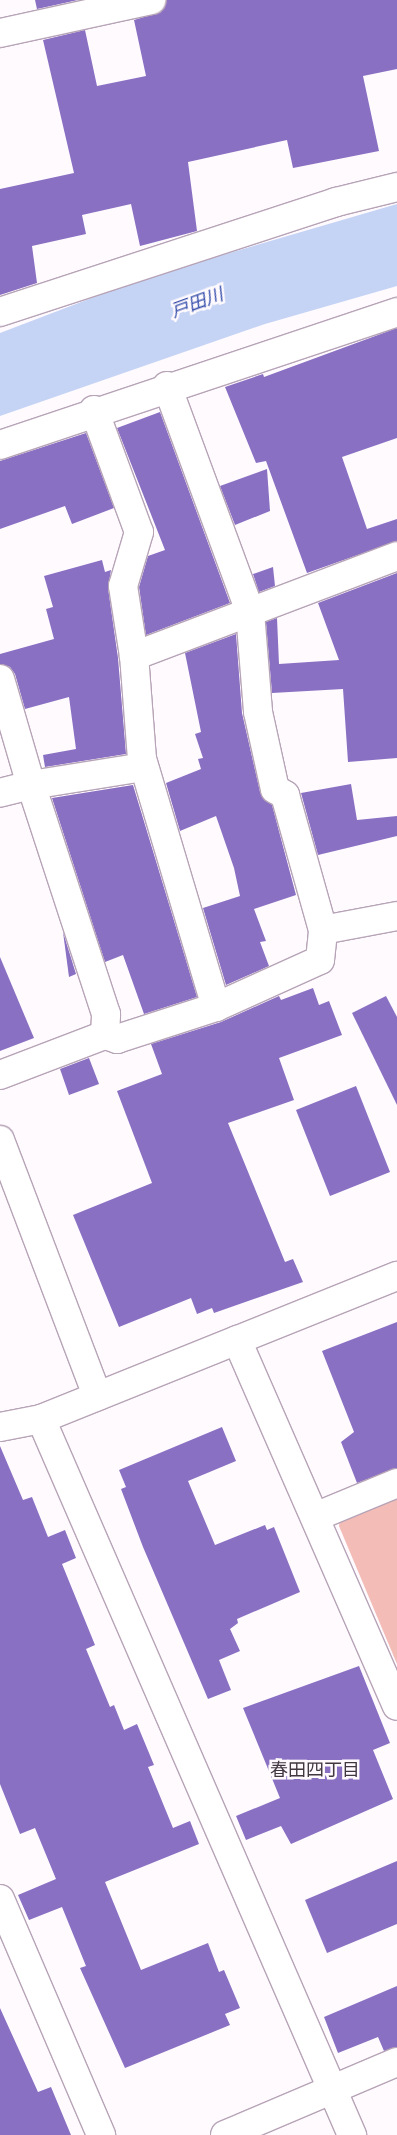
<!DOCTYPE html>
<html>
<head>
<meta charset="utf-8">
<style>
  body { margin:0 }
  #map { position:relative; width:397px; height:2135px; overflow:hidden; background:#fefafe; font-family:Bitter,"Noto Sans JP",serif }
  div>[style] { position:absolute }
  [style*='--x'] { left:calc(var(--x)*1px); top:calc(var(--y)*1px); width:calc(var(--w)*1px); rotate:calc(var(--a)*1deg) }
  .green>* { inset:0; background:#f3bcb6 }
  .water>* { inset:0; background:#c5d3f5 }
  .building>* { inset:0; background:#8a70c3 }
  .roads { filter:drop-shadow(1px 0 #b7a4b7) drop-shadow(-1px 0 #b7a4b7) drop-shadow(0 1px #b7a4b7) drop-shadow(0 -1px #b7a4b7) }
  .street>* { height:28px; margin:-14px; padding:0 14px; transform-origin:14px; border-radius:14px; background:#fff }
  .secondary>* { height:28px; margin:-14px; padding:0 14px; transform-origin:14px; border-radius:14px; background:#fff }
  span { translate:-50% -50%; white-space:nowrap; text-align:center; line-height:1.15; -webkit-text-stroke:5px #fefafe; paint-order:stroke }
  .water-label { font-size:18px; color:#314ba9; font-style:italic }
  .neighbourhood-label { font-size:18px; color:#40373f }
</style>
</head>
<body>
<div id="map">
  <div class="green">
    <div style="clip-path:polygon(397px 1495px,397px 1664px,339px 1526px,340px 1518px)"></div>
  </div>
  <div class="water">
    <div style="clip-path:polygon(397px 204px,397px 286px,265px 324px,0 416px,0 333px,144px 278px)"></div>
  </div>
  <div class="building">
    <div style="clip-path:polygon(35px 0,78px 0,37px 9px)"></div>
    <div style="clip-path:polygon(166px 0,397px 0,397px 69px,363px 76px,379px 151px,293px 168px,287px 140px,188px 162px,197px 231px,140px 246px,131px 204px,82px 215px,86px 234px,32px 246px,37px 283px,0 295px,0 189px,74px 173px,43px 40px,85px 30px,97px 86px,146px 76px,134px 20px,161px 12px)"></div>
    <div style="clip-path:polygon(397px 328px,397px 438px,342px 457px,367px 529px,397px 519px,397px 541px,307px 573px,266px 461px,256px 463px,225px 387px,263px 374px,264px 377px)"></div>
    <div style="clip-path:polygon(160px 412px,230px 603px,146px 635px,139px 587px,148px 556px,165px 550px,117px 428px)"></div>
    <div style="clip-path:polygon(86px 433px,114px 508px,72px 524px,65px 506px,0 529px,0 461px)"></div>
    <div style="clip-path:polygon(267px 469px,270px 511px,235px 525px,220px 486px)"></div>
    <div style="clip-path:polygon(102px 560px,105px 572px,111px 570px,108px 588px,118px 658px,126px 754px,45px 767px,43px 755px,76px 749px,69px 697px,25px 709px,15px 674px,10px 667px,0 664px,0 654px,54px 639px,46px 609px,53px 607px,44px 576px)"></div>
    <div style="clip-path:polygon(273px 567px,275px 586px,259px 592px,253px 574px)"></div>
    <div style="clip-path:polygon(397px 573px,397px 758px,348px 762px,343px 689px,272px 693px,266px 622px,277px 618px,279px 664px,339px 660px,318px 603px)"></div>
    <div style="clip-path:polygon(236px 634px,242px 713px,260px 792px,272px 805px,296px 895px,254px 909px,266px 941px,260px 942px,269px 966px,226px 985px,203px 908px,240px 896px,234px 868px,216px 816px,180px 831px,166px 783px,201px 769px,198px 759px,203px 758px,195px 734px,201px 732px,185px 653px)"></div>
    <div style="clip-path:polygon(351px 784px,357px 820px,397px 816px,397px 836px,318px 855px,301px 793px)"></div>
    <div style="clip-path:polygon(133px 785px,197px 997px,144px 1014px,123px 955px,105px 962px,52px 798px)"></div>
    <div style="clip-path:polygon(63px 932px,76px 974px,69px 977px)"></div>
    <div style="clip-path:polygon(0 957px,34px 1038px,0 1051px)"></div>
    <div style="clip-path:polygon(313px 988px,319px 1005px,329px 1001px,342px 1035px,279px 1058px,294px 1100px,228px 1123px,285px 1262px,293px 1259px,303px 1282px,214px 1313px,212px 1308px,197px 1314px,191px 1298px,119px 1327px,73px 1215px,152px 1183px,117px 1091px,162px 1074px,151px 1044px,221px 1022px,279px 996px,281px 1000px)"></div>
    <div style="clip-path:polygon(386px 996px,397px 1017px,397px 1105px,352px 1013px)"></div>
    <div style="clip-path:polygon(89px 1058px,99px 1084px,69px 1095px,60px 1069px)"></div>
    <div style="clip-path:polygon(356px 1086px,390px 1172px,330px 1196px,296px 1110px)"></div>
    <div style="clip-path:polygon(397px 1322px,397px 1468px,357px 1483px,341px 1442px,354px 1432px,322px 1351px)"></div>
    <div style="clip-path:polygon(222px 1427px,236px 1461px,188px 1481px,215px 1545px,265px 1525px,267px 1530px,274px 1527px,300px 1592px,237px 1619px,238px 1623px,230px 1629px,240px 1651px,219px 1660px,231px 1690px,208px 1699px,143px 1547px,121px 1489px,126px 1487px,119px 1470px)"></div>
    <div style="clip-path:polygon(0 1446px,23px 1500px,32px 1497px,48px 1537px,65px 1530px,76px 1558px,62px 1564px,95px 1645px,86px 1649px,110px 1707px,114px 1705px,124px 1730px,137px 1724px,154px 1765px,148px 1767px,173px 1828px,190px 1821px,199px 1844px,105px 1882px,141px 1970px,208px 1943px,219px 1972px,224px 1970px,240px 2008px,225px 2014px,230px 2025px,125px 2068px,80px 1968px,86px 1966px,62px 1907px,29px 1920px,18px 1895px,56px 1879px,35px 1828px,20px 1834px,0 1784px)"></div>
    <div style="clip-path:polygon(359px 1666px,390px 1743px,373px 1750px,393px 1799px,291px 1844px,281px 1826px,246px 1840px,236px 1816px,280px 1798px,243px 1708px)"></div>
    <div style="clip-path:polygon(397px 1861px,397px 1924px,327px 1953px,305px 1900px)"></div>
    <div style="clip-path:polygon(397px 1986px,397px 2047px,384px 2051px,378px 2037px,338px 2053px,324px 2017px)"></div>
    <div style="clip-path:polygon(0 2008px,38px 2092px,51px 2087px,71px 2135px,0 2135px)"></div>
  </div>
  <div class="roads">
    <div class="street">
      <div style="--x:0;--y:33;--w:155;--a:-12.3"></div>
      <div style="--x:0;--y:312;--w:354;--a:-18.1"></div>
      <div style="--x:336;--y:202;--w:63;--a:-13.8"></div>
      <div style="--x:167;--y:386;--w:241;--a:69.8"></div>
      <div style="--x:250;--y:612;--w:100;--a:85.4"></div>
      <div style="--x:258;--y:712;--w:79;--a:77.6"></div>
      <div style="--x:275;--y:789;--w:12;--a:31"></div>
      <div style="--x:285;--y:795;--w:140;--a:74.3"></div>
      <div style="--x:94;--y:410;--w:130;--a:69.8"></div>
      <div style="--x:139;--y:532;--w:56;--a:106.5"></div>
      <div style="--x:123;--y:586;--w:71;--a:81.1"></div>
      <div style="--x:0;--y:445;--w:419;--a:-18.5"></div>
      <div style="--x:0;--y:679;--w:110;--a:73.7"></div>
      <div style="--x:31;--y:785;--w:32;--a:166"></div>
      <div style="--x:216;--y:1007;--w:259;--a:-106.6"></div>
      <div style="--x:142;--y:759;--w:103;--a:-94.4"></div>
      <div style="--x:134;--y:656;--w:281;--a:-20.8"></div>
      <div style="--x:105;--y:1035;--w:21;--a:-87"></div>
      <div style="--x:106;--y:1014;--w:241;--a:-108.1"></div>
      <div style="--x:31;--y:785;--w:114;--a:-9.1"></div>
      <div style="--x:0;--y:1075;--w:112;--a:-20.9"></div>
      <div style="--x:105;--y:1035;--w:13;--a:18"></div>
      <div style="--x:117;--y:1039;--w:104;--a:-17.9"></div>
      <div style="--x:216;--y:1007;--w:114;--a:-24.3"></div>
      <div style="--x:320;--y:960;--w:30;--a:-84"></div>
      <div style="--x:323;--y:930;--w:75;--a:-10.7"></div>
      <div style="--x:0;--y:1140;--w:274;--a:69.2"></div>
      <div style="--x:237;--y:1340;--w:399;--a:66.4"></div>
      <div style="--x:41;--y:1419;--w:781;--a:66.52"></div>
      <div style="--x:315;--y:1517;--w:89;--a:-22.5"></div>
      <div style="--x:0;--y:1899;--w:257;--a:66.8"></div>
      <div style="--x:225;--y:2135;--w:187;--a:-23"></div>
    </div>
    <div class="secondary">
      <div style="--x:0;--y:1427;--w:42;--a:-11"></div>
      <div style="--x:41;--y:1419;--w:384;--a:-21.9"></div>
    </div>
  </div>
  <div class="water-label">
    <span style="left:197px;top:303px;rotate:-20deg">戸田川</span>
  </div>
  <div class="neighbourhood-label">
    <span style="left:315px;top:1770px">春田四丁目</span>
  </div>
</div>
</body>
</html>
